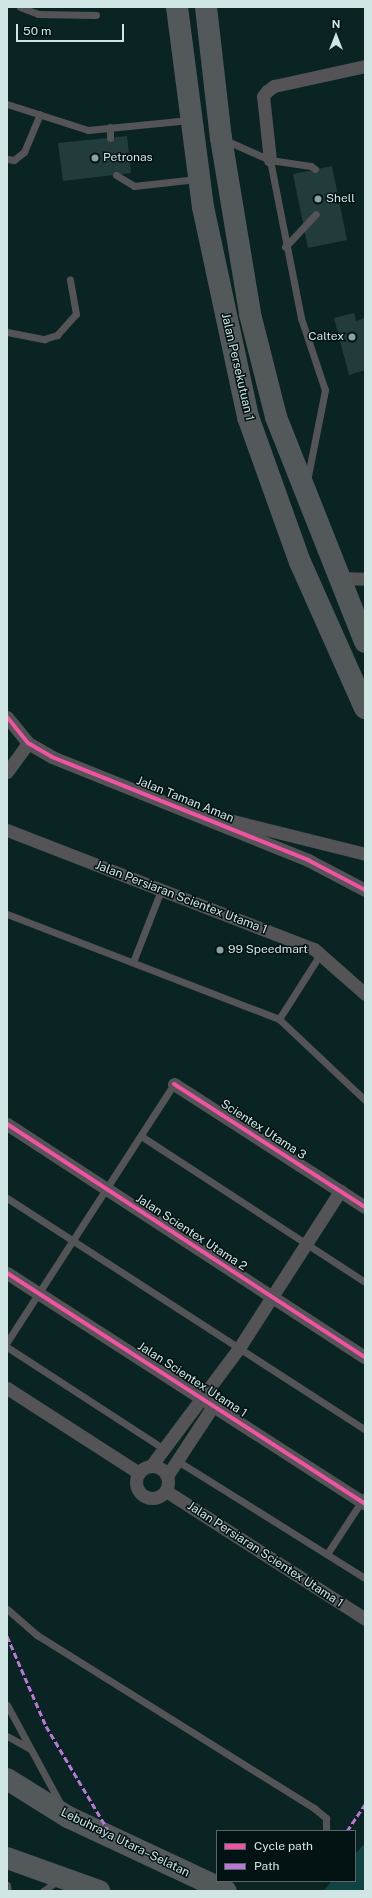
<!DOCTYPE html>
<html>
<head>
<meta charset="utf-8">
<style>
  body { margin:0 }
  #map { position:relative; width:372px; height:1898px; overflow:hidden; background:#0a2424; font-family:"Public Sans",sans-serif }
  div>[style] { position:absolute }
  [style*='--x'] { left:calc(var(--x)*1px); top:calc(var(--y)*1px); width:calc(var(--w)*1px); rotate:calc(var(--a)*1deg) }
  .green>* { inset:0; background:#124343 }
  .building>* { inset:0; background:#223b3b }
  .lane>* { height:7px; margin:-3.5px; padding:0 3.5px; transform-origin:3.5px; border-radius:3.5px; background:#545456 }
  .street>* { height:13px; margin:-6.5px; padding:0 6.5px; transform-origin:6.5px; border-radius:6.5px; background:#545456 }
  .street>.ring { margin:-6.5px; padding:0; box-sizing:content-box; background:none; border:13px solid #545456; border-radius:50% }
  .highway>* { height:22px; margin:-11px; padding:0 11px; transform-origin:11px; border-radius:11px; background:#53585b }
  .quiet>* { height:3px; margin-top:-1.5px; transform-origin:0; background:repeating-linear-gradient(90deg,#ba77d6 0 6px,transparent 0 9px) }
  .cycleway>* { height:4px; margin:-2px; padding:0 2px; transform-origin:2px; border-radius:2px; background:#f153a3 }
  .dots>* { width:11px; height:11px; translate:-50% -50%; box-sizing:border-box; border:2px solid #031313; border-radius:50% }
  span { translate:-50% -50%; white-space:nowrap; text-align:center; line-height:1.15; -webkit-text-stroke:3px #031313; paint-order:stroke }
  .poi-label { font-size:12px; color:#d0e6e5 }
  .left { translate:0 -50%; text-align:left }
  .right { translate:-100% -50%; text-align:right }
  .street-label { font-size:12px; color:#d0e6e5 }
  .frame { position:absolute; inset:0; border:8px solid #d0e6e5; pointer-events:none }
  .legend { position:absolute; left:216px; top:1830px; width:140px; height:52px; box-sizing:border-box; background:#031313; border:1px solid #556767; margin:0; padding:5px 7px; list-style:none; font-size:12px; color:#d0e6e5 }
  .legend li { display:flex; align-items:center; gap:8px; height:20px }
  .legend b { width:20px; border:1px solid #556767 }
  .north { position:absolute; left:316px; top:16px; width:40px; height:40px; -webkit-text-stroke:3px #031313; paint-order:stroke; rotate:0deg; font-size:11px; font-weight:700; line-height:16px; text-align:center; color:#d0e6e5 }
  .north::after { content:''; display:block; margin:auto; width:14px; height:18px; background:#d0e6e5; clip-path:polygon(50% 0,100% 100%,50% 72%,0 100%) }
  .scale { position:absolute; left:16px; top:24px; width:108px; height:18px; box-sizing:border-box; border:2px solid #d0e6e5; border-top:0; padding-left:5px; font-size:12px; line-height:14px; white-space:nowrap; color:#d0e6e5; -webkit-text-stroke:3px #031313; paint-order:stroke }
</style>
</head>
<body>
<div id="map">
  <div class="green">
    <div style="clip-path:polygon(365px 1843px,365px 1891px,323px 1891px,332px 1881px,355px 1881px,355px 1854px)"></div>
  </div>
  <div class="building">
    <div style="clip-path:polygon(127px 136px,131px 173px,63px 181px,58px 143px)"></div>
    <div style="clip-path:polygon(332px 166px,347px 240px,308px 248px,293px 174px)"></div>
    <div style="clip-path:polygon(354px 313px,356px 321px,365px 318px,365px 370px,349px 375px,334px 318px)"></div>
  </div>
  <div class="lane">
    <div style="--x:20;--y:7;--w:19;--a:21"></div>
    <div style="--x:38;--y:14;--w:58;--a:1"></div>
    <div style="--x:7;--y:104;--w:85;--a:17.8"></div>
    <div style="--x:88;--y:130;--w:102;--a:-5.6"></div>
    <div style="--x:110;--y:138;--w:11;--a:-90"></div>
    <div style="--x:225;--y:140;--w:49;--a:24"></div>
    <div style="--x:270;--y:160;--w:41;--a:8.3"></div>
    <div style="--x:311;--y:166;--w:5;--a:37"></div>
    <div style="--x:7;--y:159;--w:7;--a:8"></div>
    <div style="--x:14;--y:160;--w:13;--a:-39"></div>
    <div style="--x:24;--y:152;--w:41;--a:-67.2"></div>
    <div style="--x:270;--y:160;--w:161;--a:78.9"></div>
    <div style="--x:301;--y:318;--w:76;--a:71.6"></div>
    <div style="--x:325;--y:390;--w:93;--a:101.2"></div>
    <div style="--x:116;--y:175;--w:21;--a:31"></div>
    <div style="--x:134;--y:186;--w:63;--a:-6.3"></div>
    <div style="--x:285;--y:247;--w:45;--a:-46.8"></div>
    <div style="--x:7;--y:332;--w:38;--a:11"></div>
    <div style="--x:44;--y:339;--w:14;--a:-17"></div>
    <div style="--x:57;--y:335;--w:28;--a:-48"></div>
    <div style="--x:76;--y:314;--w:35;--a:-100"></div>
    <div style="--x:7;--y:914;--w:292;--a:21.1"></div>
    <div style="--x:279;--y:1019;--w:118;--a:43.3"></div>
    <div style="--x:133;--y:962;--w:77;--a:-68.7"></div>
    <div style="--x:279;--y:1019;--w:78;--a:-57.5"></div>
    <div style="--x:141;--y:1136;--w:267;--a:33.1"></div>
    <div style="--x:7;--y:1198;--w:427;--a:32.9"></div>
    <div style="--x:7;--y:1342;--w:307;--a:-57.1"></div>
    <div style="--x:7;--y:1347;--w:187;--a:33"></div>
    <div style="--x:176;--y:1460;--w:223;--a:32"></div>
    <div style="--x:327;--y:1554;--w:69;--a:-56.8"></div>
    <div style="--x:7;--y:1609;--w:40;--a:41"></div>
    <div style="--x:37;--y:1635;--w:327;--a:32"></div>
    <div style="--x:314;--y:1808;--w:16;--a:40"></div>
    <div style="--x:326;--y:1818;--w:13;--a:90"></div>
    <div style="--x:7;--y:1705;--w:114;--a:61.6"></div>
    <div style="--x:7;--y:1736;--w:25;--a:29"></div>
    <div style="--x:7;--y:1885;--w:6;--a:81"></div>
    <div style="--x:43;--y:1891;--w:19;--a:-35"></div>
  </div>
  <div class="street">
    <div style="--x:270;--y:160;--w:64;--a:-96.2"></div>
    <div style="--x:263;--y:96;--w:6;--a:-51"></div>
    <div style="--x:267;--y:91;--w:9;--a:-36"></div>
    <div style="--x:274;--y:86;--w:93;--a:-12.4"></div>
    <div style="--x:341;--y:578;--w:24;--a:2"></div>
    <div style="--x:7;--y:717;--w:33;--a:51"></div>
    <div style="--x:28;--y:743;--w:28;--a:30"></div>
    <div style="--x:52;--y:757;--w:276;--a:21.9"></div>
    <div style="--x:308;--y:860;--w:64;--a:27.8"></div>
    <div style="--x:7;--y:772;--w:36;--a:-54"></div>
    <div style="--x:221;--y:818;--w:148;--a:14"></div>
    <div style="--x:7;--y:830;--w:329;--a:21.2"></div>
    <div style="--x:314;--y:949;--w:68;--a:41.4"></div>
    <div style="--x:174;--y:1084;--w:227;--a:32.8"></div>
    <div style="--x:7;--y:1124;--w:427;--a:33.1"></div>
    <div style="--x:7;--y:1273;--w:426;--a:32.8"></div>
    <div style="--x:7;--y:1388;--w:157;--a:32.8"></div>
    <div style="--x:151;--y:1466;--w:147;--a:-53.3"></div>
    <div style="--x:239;--y:1348;--w:187;--a:-57.2"></div>
    <div class="ring" style="left:136px;top:1466px;width:19px;height:19px"></div>
    <div style="--x:167;--y:1476;--w:84;--a:-56.7"></div>
    <div style="--x:166;--y:1491;--w:237;--a:32.7"></div>
  </div>
  <div class="highway">
    <div style="--x:177;--y:7;--w:202;--a:82.6"></div>
    <div style="--x:203;--y:207;--w:215;--a:77.9"></div>
    <div style="--x:248;--y:417;--w:154;--a:70.3"></div>
    <div style="--x:300;--y:562;--w:160;--a:66"></div>
    <div style="--x:206;--y:7;--w:132;--a:83.5"></div>
    <div style="--x:221;--y:138;--w:178;--a:80.6"></div>
    <div style="--x:250;--y:314;--w:106;--a:75.8"></div>
    <div style="--x:276;--y:417;--w:242;--a:68.4"></div>
    <div style="--x:7;--y:1779;--w:72;--a:31.9"></div>
    <div style="--x:68;--y:1817;--w:174;--a:25.1"></div>
    <div style="--x:7;--y:1858;--w:98;--a:19.7"></div>
  </div>
  <div class="quiet">
    <div style="--x:7;--y:1636;--w:98;--a:66.6"></div>
    <div style="--x:46;--y:1726;--w:133;--a:59.2"></div>
    <div style="--x:347;--y:1831;--w:32;--a:-56"></div>
  </div>
  <div class="cycleway">
    <div style="--x:7;--y:717;--w:33;--a:51"></div>
    <div style="--x:28;--y:743;--w:28;--a:30"></div>
    <div style="--x:52;--y:757;--w:276;--a:21.9"></div>
    <div style="--x:308;--y:860;--w:64;--a:27.8"></div>
    <div style="--x:174;--y:1084;--w:227;--a:32.8"></div>
    <div style="--x:7;--y:1124;--w:427;--a:33.1"></div>
    <div style="--x:7;--y:1273;--w:426;--a:32.8"></div>
  </div>
  <div class="dots">
    <div style="left:95px;top:158px;background:#8ba2a1"></div>
    <div style="left:318px;top:199px;background:#8ba2a1"></div>
    <div style="left:352px;top:337px;background:#8ba2a1"></div>
    <div style="left:220px;top:950px;background:#8ba2a1"></div>
  </div>
  <div class="poi-label">
    <span class="left" style="left:103px;top:158px">Petronas</span>
    <span class="left" style="left:326px;top:199px">Shell</span>
    <span class="right" style="left:344px;top:337px">Caltex</span>
    <span class="left" style="left:228px;top:950px">99 Speedmart</span>
  </div>
  <div class="street-label">
    <span style="left:237px;top:367px;rotate:77deg">Jalan Persekutuan 1</span>
    <span style="left:185px;top:800px;rotate:22deg">Jalan Taman Aman</span>
    <span style="left:181px;top:898px;rotate:21deg">Jalan Persiaran Scientex Utama 1</span>
    <span style="left:263px;top:1130px;rotate:33deg">Scientex Utama 3</span>
    <span style="left:191px;top:1233px;rotate:33deg">Jalan Scientex Utama 2</span>
    <span style="left:192px;top:1380px;rotate:33deg">Jalan Scientex Utama 1</span>
    <span style="left:265px;top:1555px;rotate:33deg">Jalan Persiaran Scientex Utama 1</span>
    <span style="left:125px;top:1843px;rotate:26deg">Lebuhraya Utara–Selatan</span>
  </div>
  <div class="frame"></div>
  <ul class="legend">
  <li><b style="height:5px;background:#f153a3"></b>Cycle path</li>
  <li><b style="height:5px;background:#ba77d6"></b>Path</li>
  </ul>
  <div class="north">N</div>
  <div class="scale">50 m</div>
</div>
</body>
</html>
